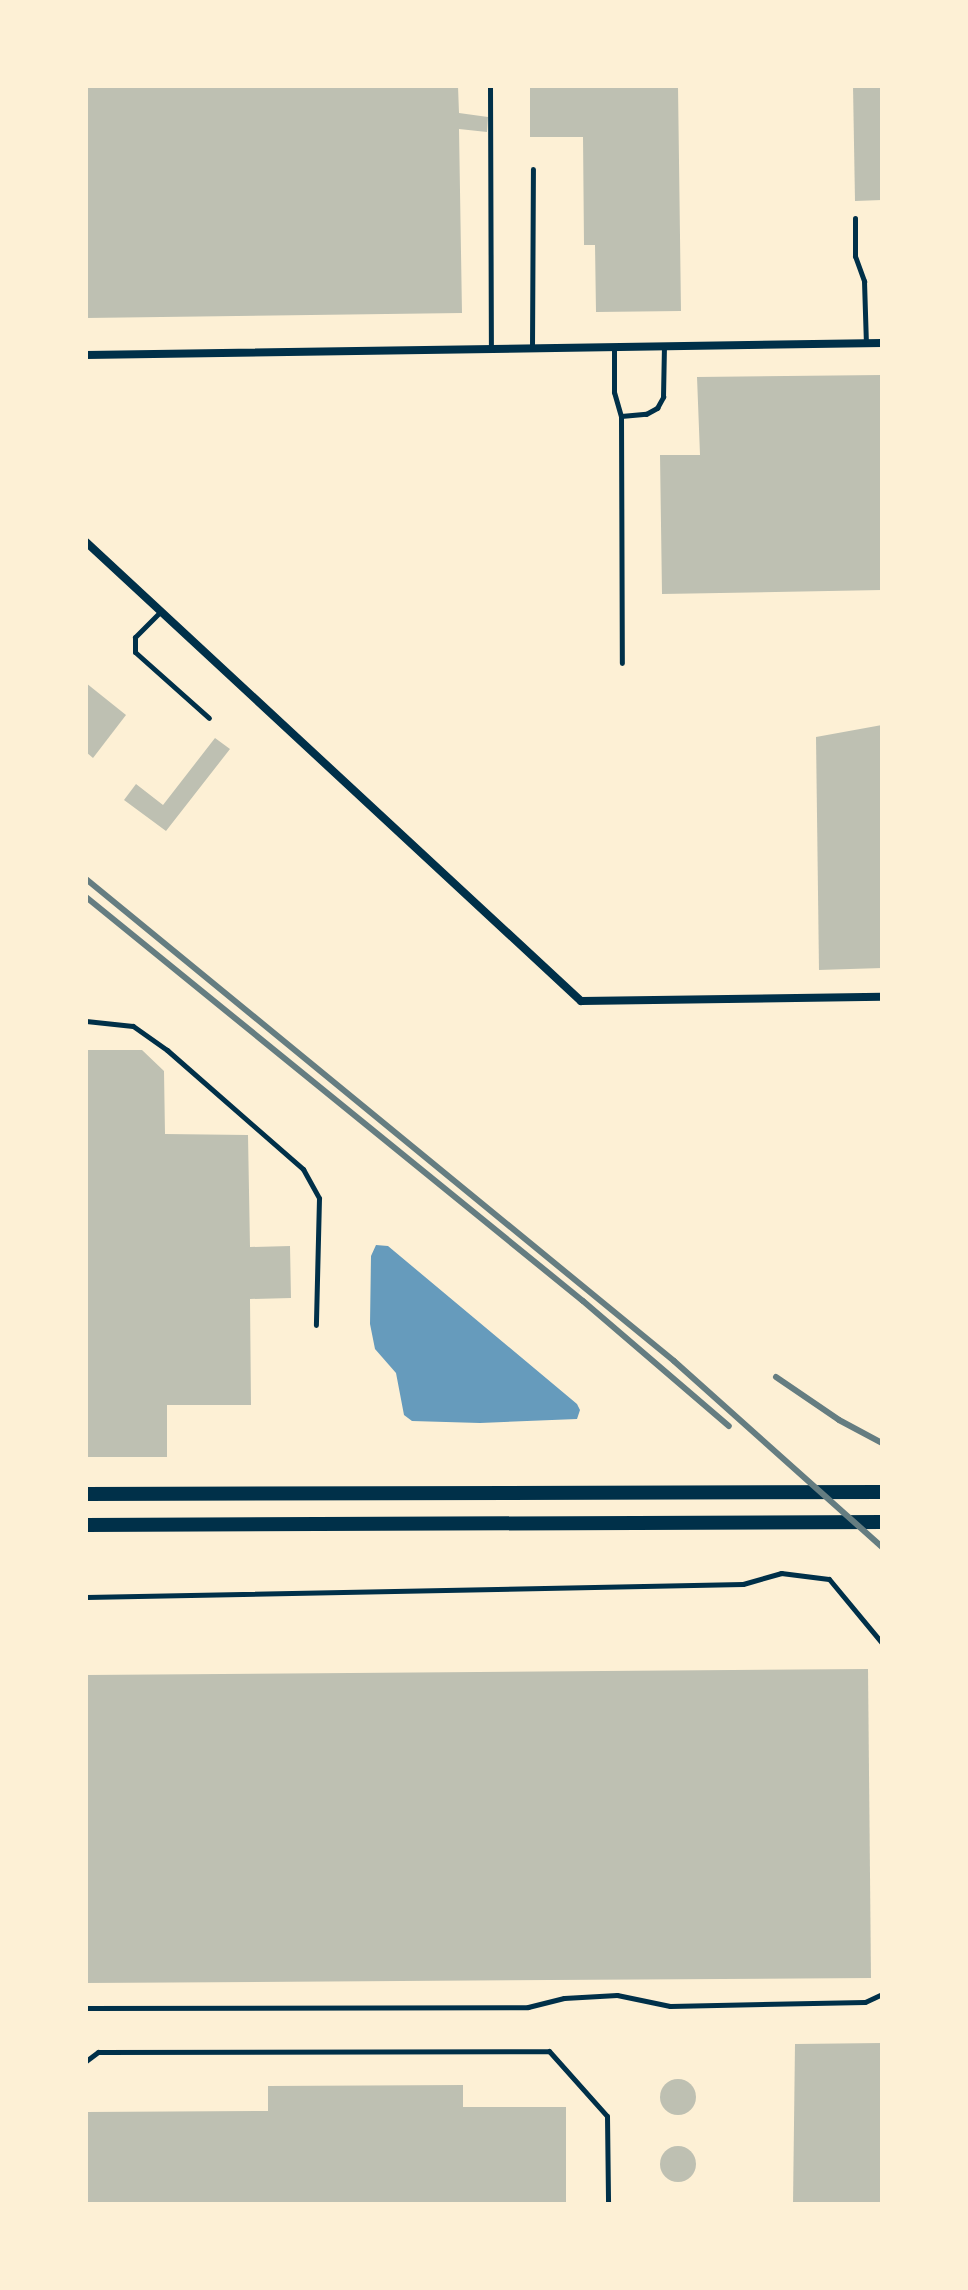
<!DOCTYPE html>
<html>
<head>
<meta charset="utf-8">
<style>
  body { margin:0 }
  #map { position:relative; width:968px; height:2290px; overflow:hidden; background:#fdf0d5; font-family:Karla,sans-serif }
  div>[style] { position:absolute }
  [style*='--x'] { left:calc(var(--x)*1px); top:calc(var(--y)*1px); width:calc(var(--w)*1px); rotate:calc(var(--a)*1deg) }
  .water>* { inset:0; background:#669bbc }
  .building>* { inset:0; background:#bec0b2 }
  .round { border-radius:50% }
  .service>* { height:5px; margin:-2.5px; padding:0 2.5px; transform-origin:2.5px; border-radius:2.5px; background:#003049 }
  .minor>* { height:8px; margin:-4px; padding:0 4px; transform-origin:4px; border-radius:4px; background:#003049 }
  .secondary>* { height:14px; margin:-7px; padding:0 7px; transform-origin:7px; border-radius:7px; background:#003049 }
  .rail>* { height:6px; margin:-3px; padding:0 3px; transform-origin:3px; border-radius:3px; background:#657d81 }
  span { translate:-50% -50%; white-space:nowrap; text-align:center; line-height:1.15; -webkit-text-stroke:6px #fdf0d5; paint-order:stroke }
  .frame { position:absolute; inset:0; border:88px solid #fdf0d5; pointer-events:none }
</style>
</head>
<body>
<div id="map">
  <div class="water">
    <div style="clip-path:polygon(376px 1245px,388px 1246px,577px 1404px,580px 1410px,577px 1419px,480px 1423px,412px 1421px,404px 1415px,396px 1373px,375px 1349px,370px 1324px,371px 1256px)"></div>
  </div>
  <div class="building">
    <div style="clip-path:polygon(86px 86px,458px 86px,459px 113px,488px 117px,487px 132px,459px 129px,462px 313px,86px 318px)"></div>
    <div style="clip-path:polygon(530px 86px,678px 86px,681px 311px,596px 312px,595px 245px,584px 245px,583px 137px,530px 137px)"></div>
    <div style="clip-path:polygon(853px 86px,882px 86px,882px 200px,855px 201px)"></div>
    <div style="clip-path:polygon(882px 375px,882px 590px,662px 594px,660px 455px,700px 455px,697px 377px)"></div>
    <div style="clip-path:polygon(86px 683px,126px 715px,93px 758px,86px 752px)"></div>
    <div style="clip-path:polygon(882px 725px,882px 968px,819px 970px,816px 737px)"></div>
    <div style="clip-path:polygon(215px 738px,230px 749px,166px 831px,124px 800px,136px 784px,163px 805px)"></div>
    <div style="clip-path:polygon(86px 1050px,142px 1050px,164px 1071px,165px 1134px,248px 1135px,250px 1247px,290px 1246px,291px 1298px,250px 1299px,251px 1405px,167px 1405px,167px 1457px,86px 1457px)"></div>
    <div style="clip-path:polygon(868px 1669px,871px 1978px,86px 1983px,86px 1675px)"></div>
    <div style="clip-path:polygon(882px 2043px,882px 2204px,793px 2204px,795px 2044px)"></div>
    <div class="round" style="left:660px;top:2079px;width:36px;height:36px"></div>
    <div style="clip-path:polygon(463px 2085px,463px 2107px,566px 2107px,566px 2204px,86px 2204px,86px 2112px,268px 2111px,268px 2086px)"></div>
    <div class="round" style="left:660px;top:2146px;width:36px;height:36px"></div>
  </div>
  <div class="service">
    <div style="--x:490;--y:86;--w:263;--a:89.8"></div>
    <div style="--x:855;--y:218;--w:38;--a:90"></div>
    <div style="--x:855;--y:256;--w:27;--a:70"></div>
    <div style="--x:864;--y:281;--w:62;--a:88.2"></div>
    <div style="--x:532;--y:348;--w:179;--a:-89.7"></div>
    <div style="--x:614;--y:348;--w:44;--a:90"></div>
    <div style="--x:614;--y:392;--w:25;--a:74"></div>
    <div style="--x:621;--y:416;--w:247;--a:89.8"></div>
    <div style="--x:621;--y:416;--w:25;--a:-5"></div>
    <div style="--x:646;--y:414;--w:13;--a:-29"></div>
    <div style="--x:657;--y:408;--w:13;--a:-61"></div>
    <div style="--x:663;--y:397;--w:50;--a:-88.9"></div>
    <div style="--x:161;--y:611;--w:37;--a:135"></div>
    <div style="--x:135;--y:637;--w:15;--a:90"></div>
    <div style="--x:135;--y:652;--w:99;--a:41.7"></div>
    <div style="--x:86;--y:1021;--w:47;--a:6.1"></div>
    <div style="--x:133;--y:1026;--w:42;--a:35.2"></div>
    <div style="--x:167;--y:1050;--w:181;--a:41.2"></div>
    <div style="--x:303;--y:1169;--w:33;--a:61"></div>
    <div style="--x:319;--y:1198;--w:127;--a:91.4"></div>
    <div style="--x:86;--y:1597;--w:657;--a:-1.13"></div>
    <div style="--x:743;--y:1584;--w:40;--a:-16"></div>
    <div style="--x:781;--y:1573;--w:48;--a:7.1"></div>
    <div style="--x:829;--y:1579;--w:83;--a:50.4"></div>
    <div style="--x:86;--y:2008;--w:442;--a:-0.1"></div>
    <div style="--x:528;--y:2007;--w:37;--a:-14"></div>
    <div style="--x:564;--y:1998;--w:53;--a:-3.2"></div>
    <div style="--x:617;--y:1995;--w:54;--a:11.7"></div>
    <div style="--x:670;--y:2006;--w:195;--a:-1.2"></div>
    <div style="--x:865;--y:2002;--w:19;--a:-25"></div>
    <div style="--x:86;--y:2061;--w:15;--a:-37"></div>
    <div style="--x:98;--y:2052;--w:451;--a:-0.1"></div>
    <div style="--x:549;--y:2051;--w:87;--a:48.3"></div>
    <div style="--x:607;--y:2116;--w:88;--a:89.3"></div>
  </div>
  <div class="minor">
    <div style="--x:86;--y:355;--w:796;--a:-0.86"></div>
    <div style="--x:86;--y:542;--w:675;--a:42.84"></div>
    <div style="--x:581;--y:1001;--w:301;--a:-0.8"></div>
  </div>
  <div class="secondary">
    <div style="--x:86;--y:1494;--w:796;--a:-0.14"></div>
    <div style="--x:86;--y:1525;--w:796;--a:-0.22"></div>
  </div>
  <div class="rail">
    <div style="--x:86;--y:879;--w:760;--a:39.34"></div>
    <div style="--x:674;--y:1361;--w:279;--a:41.8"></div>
    <div style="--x:86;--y:897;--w:640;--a:39.11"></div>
    <div style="--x:583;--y:1301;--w:192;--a:40.6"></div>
    <div style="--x:776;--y:1377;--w:76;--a:34.3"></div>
    <div style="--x:839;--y:1420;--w:49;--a:28.1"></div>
  </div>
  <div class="frame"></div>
</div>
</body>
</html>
